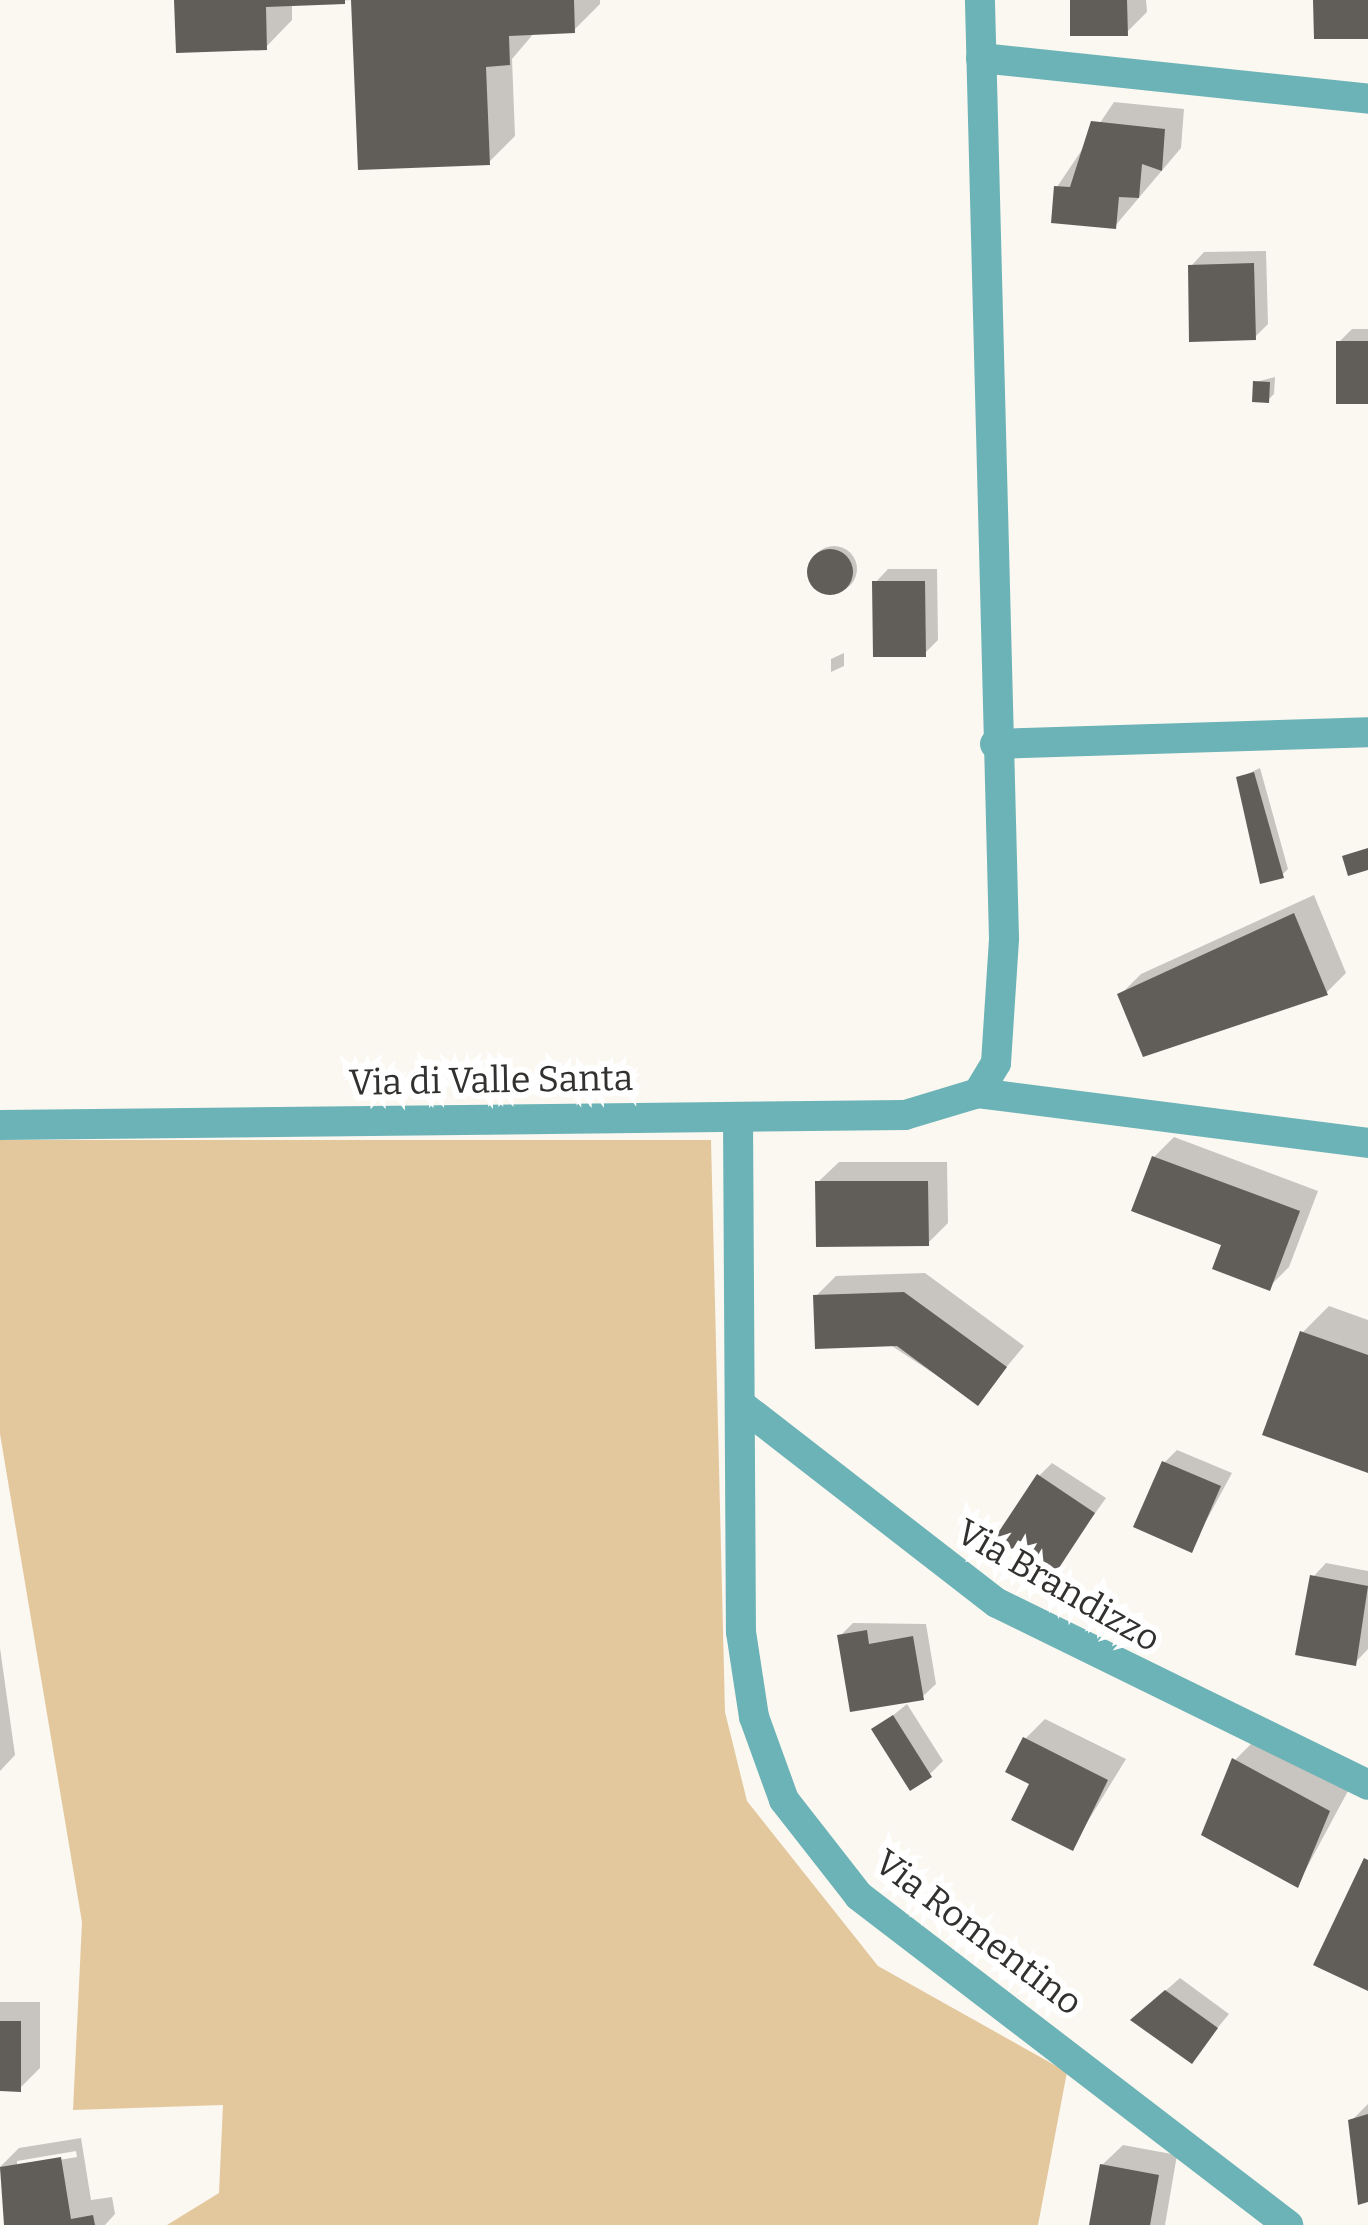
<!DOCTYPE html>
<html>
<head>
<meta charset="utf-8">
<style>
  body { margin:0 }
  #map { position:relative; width:1368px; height:2225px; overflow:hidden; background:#fbf7f1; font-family:Bitter,serif }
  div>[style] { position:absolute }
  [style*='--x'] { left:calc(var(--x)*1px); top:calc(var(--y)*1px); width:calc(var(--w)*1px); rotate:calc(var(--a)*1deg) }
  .green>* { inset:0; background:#e3c89e }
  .shadow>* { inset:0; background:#0003 }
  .round { border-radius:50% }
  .building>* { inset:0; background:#615e59 }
  .minor>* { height:30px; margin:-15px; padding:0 15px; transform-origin:15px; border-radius:15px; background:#6bb3b6 }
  span { translate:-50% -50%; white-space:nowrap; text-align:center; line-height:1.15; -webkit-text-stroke:12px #fff; paint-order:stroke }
  .street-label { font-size:36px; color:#33312f }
</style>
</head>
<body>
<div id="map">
  <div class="green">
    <div style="clip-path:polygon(0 1140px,711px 1140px,725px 1712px,747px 1801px,878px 1966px,1067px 2072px,1038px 2225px,167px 2225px,219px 2193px,223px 2105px,73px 2110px,82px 1922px,0 1434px)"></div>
  </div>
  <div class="shadow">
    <div style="clip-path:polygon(177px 0,600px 0,600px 4px,574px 30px,535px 32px,512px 59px,515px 136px,489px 162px,354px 0,292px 3px,292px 20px,266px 47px)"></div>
    <div style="clip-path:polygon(1073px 0,1146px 0,1147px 12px,1126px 33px)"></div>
    <div style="clip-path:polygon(1114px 102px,1184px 109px,1181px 148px,1115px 226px,1057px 187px)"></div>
    <div style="clip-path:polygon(1266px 251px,1268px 324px,1255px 337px,1191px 266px,1204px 252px)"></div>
    <div style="clip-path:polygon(1352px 329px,1368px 329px,1368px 401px,1339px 342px)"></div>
    <div style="clip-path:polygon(1275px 377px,1274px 394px,1268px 400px,1256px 382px)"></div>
    <div class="round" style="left:811px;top:546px;width:46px;height:46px"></div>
    <div style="clip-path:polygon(888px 569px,937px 569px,938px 640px,924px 654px,875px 583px)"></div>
    <div style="clip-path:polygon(844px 653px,844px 666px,831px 672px,831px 659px)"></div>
    <div style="clip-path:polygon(1260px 768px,1288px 869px,1282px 875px,1239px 778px)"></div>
    <div style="clip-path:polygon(1314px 895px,1346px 973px,1326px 993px,1121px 994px,1141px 974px)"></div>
    <div style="clip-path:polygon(1174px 1137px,1318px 1191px,1289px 1267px,1269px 1287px,1154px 1157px)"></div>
    <div style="clip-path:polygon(839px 1162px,947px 1162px,948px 1223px,928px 1243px,818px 1182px)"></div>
    <div style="clip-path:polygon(925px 1273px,1024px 1346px,977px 1402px,816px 1296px,836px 1276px)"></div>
    <div style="clip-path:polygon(1329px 1306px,1368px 1320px,1368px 1470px,1302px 1333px)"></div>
    <div style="clip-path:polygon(1177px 1450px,1232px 1473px,1191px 1549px,1164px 1463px)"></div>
    <div style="clip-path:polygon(1052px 1463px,1106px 1498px,1050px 1576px,1039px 1476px)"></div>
    <div style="clip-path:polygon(1326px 1563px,1368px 1571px,1368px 1649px,1355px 1663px,1313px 1577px)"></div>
    <div style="clip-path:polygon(853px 1623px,926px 1624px,936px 1684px,922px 1697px,840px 1636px)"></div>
    <div style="clip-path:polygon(0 1648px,15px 1755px,0 1771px)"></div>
    <div style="clip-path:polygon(907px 1704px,943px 1761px,930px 1774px,875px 1730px)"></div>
    <div style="clip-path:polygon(1045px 1719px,1126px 1759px,1072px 1847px,1025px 1739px)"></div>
    <div style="clip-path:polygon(1255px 1740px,1348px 1791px,1298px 1884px,1235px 1760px)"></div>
    <div style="clip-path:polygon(1180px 1978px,1229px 2014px,1191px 2060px,1147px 2007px)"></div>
    <div style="clip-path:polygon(0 2002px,40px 2002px,40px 2068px,19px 2089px,0 2088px)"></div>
    <div style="clip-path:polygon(1368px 2104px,1368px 2199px,1351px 2121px)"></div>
    <div style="clip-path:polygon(evenodd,81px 2138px,91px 2200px,112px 2197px,115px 2214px,105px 2225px,7px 2225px,0 2167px,19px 2148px,81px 2138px,76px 2151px,77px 2157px,17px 2167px,17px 2161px,76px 2151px)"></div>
    <div style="clip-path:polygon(1123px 2145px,1177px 2155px,1165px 2225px,1092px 2225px,1102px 2165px)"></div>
  </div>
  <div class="building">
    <div style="clip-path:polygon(174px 0,345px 0,345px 4px,266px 7px,267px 50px,176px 53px)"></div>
    <div style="clip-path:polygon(351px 0,574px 0,575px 33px,509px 36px,510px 65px,486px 67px,490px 165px,358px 170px)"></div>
    <div style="clip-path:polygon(1070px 0,1127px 0,1128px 36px,1070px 36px)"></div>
    <div style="clip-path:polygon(1313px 0,1368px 0,1368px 39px,1314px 39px)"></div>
    <div style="clip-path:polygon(1091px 121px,1165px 129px,1162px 171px,1142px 164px,1139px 198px,1119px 197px,1116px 229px,1051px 223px,1054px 186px,1070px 187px)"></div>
    <div style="clip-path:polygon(1254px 263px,1256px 340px,1189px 342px,1188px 265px)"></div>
    <div style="clip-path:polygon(1336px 341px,1368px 341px,1368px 404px,1336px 404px)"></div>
    <div style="clip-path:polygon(1253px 381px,1270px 382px,1269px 403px,1252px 402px)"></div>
    <div class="round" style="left:807px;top:549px;width:46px;height:46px"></div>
    <div style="clip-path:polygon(872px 581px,925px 581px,926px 657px,873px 657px)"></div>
    <div style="clip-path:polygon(1254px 772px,1284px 878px,1260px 884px,1236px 777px)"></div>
    <div style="clip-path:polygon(1368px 848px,1368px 870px,1348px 876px,1342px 856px)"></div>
    <div style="clip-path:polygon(1294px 913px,1328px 995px,1143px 1057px,1117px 994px)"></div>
    <div style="clip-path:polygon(1152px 1156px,1300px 1211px,1270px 1291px,1212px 1269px,1221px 1245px,1131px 1211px)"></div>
    <div style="clip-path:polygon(815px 1181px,928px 1181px,929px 1246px,816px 1247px)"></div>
    <div style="clip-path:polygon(904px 1292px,1007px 1367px,978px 1406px,897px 1346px,815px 1349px,813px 1295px)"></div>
    <div style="clip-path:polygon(1300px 1331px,1368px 1355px,1368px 1473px,1262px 1435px)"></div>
    <div style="clip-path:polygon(1162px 1461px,1221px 1486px,1192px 1553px,1133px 1527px)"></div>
    <div style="clip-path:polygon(1037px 1474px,1095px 1513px,1051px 1580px,992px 1542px)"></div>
    <div style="clip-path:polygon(1310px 1575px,1368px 1586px,1356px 1666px,1295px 1655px)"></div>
    <div style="clip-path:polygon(867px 1630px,869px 1644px,913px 1636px,924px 1700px,850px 1712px,837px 1635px)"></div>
    <div style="clip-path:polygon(893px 1715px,932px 1777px,910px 1791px,871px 1729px)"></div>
    <div style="clip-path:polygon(1023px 1737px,1108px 1780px,1073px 1851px,1011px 1820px,1029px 1784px,1005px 1772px)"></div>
    <div style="clip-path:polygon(1232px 1758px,1330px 1811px,1298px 1888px,1201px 1835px)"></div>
    <div style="clip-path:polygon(1364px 1858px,1368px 1860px,1368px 1991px,1313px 1965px)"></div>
    <div style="clip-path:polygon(1165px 1990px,1218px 2028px,1192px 2064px,1130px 2020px)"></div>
    <div style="clip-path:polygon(0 2021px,21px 2021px,21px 2092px,0 2091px)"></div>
    <div style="clip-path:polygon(1368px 2114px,1368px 2202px,1358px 2205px,1348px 2120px)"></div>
    <div style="clip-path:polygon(61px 2157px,71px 2219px,93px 2215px,95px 2225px,4px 2225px,0 2167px)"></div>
    <div style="clip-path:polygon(1100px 2164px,1159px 2175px,1150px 2225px,1089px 2225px)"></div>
  </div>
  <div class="minor">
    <div style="--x:981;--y:58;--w:389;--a:6"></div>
    <div style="--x:995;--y:744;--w:373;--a:-1.8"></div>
    <div style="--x:978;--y:1093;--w:393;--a:7.3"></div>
    <div style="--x:738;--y:1117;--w:515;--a:89.67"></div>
    <div style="--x:741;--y:1632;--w:86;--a:81.3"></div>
    <div style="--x:754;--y:1717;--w:88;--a:70.1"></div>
    <div style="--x:784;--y:1800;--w:122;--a:52"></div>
    <div style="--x:859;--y:1896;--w:541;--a:37.48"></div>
    <div style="--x:0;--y:1125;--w:905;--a:-0.63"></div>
    <div style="--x:905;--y:1115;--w:76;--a:-16.8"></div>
    <div style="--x:978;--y:1093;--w:35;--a:-59"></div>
    <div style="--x:996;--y:1063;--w:125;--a:-86.3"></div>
    <div style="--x:1004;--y:938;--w:938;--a:-91.47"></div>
    <div style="--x:740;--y:1404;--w:325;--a:37.8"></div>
    <div style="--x:997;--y:1603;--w:413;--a:26.1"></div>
  </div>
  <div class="street-label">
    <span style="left:491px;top:1081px;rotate:-1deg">Via di Valle Santa</span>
    <span style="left:1058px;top:1586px;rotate:30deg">Via Brandizzo</span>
    <span style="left:978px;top:1933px;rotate:37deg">Via Romentino</span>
  </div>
</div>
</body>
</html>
